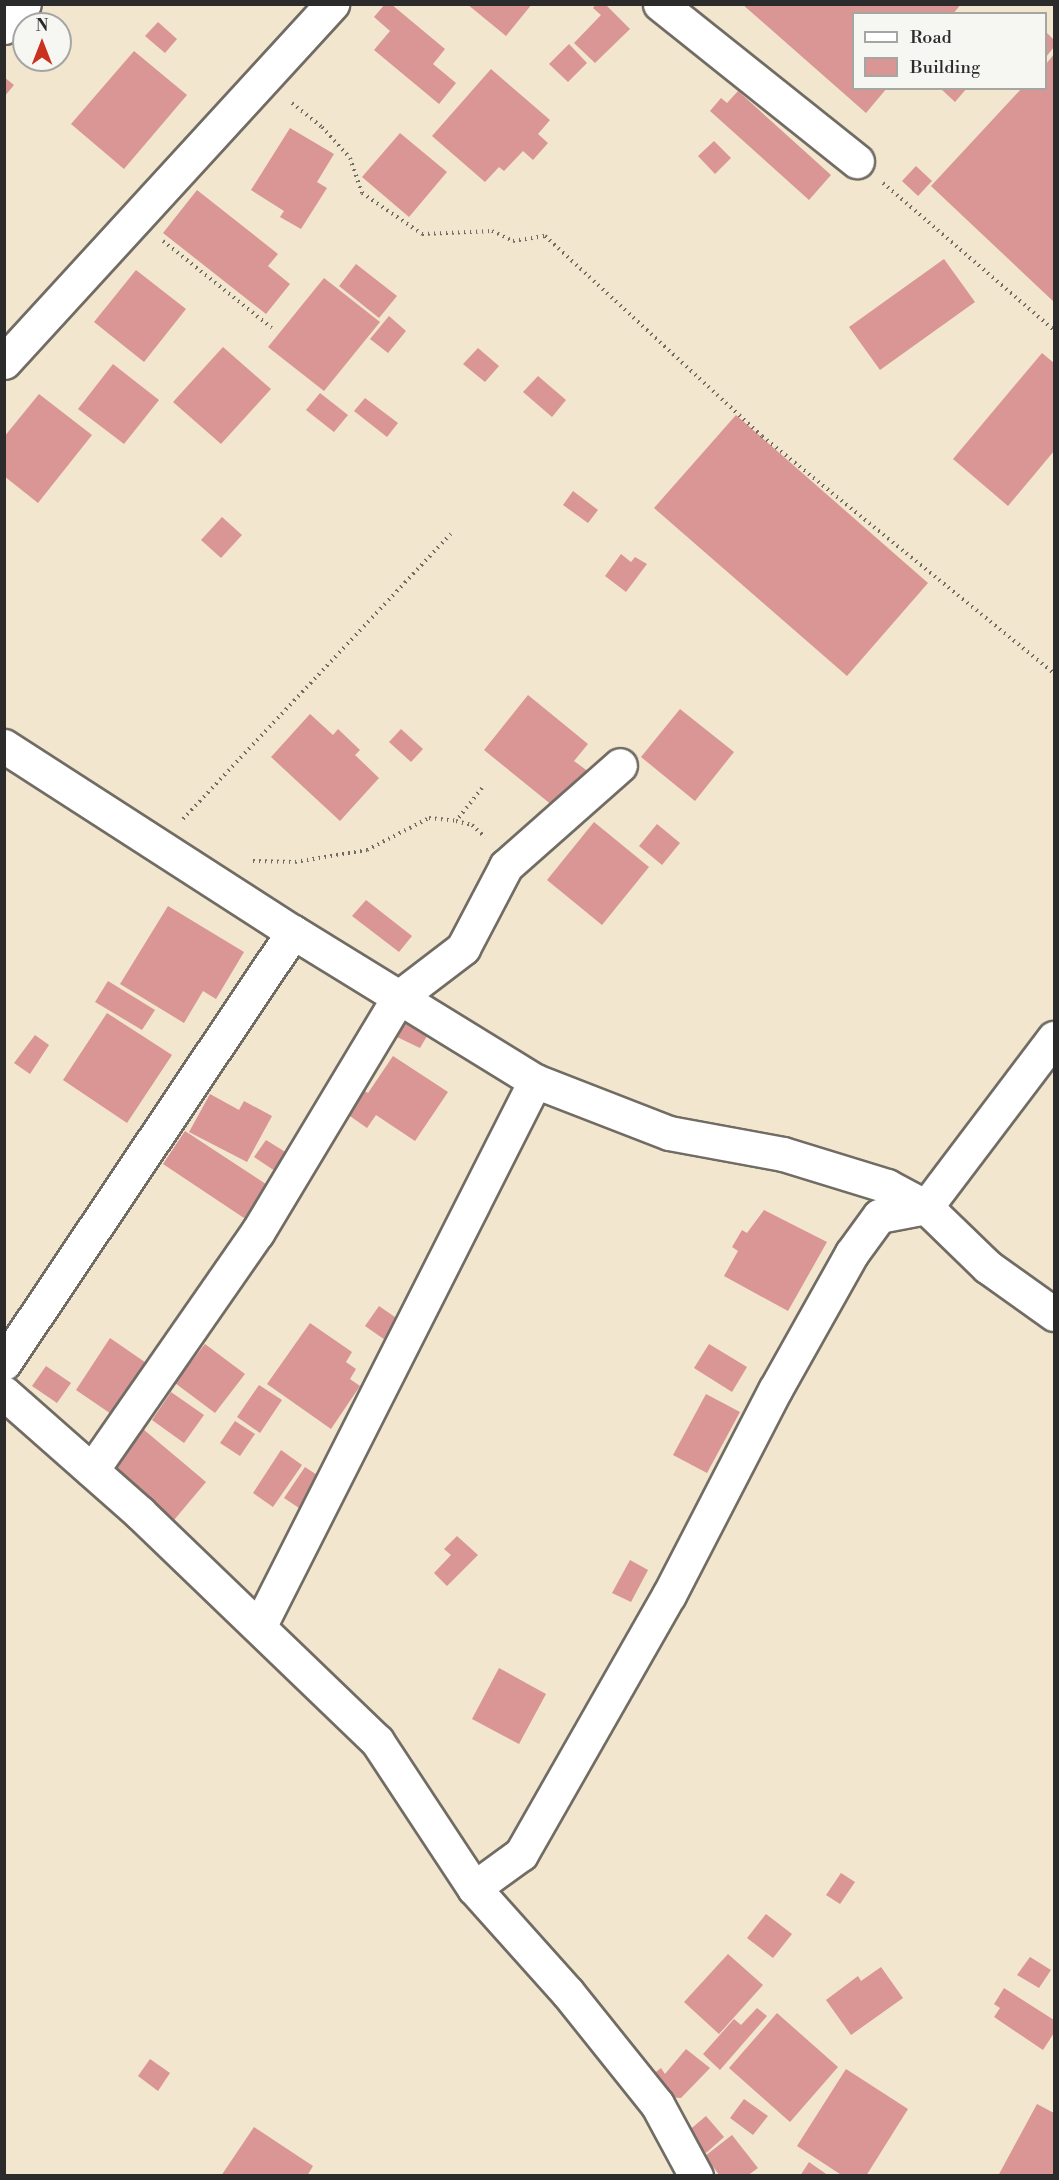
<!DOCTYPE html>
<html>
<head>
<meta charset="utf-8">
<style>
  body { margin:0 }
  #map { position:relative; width:1059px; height:2180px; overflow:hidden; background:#f2e6cf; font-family:"Libre Bodoni",serif }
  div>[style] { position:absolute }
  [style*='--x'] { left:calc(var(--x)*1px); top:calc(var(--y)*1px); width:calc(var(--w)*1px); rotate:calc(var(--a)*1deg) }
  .building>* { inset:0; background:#d99694 }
  .path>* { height:4px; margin-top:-2px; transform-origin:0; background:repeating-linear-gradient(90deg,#716c64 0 1.5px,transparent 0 6px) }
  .roads { filter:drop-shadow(2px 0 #716c64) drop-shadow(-2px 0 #716c64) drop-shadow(0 2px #716c64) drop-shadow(0 -2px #716c64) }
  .minor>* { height:33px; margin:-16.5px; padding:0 16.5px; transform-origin:16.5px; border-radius:16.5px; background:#fff }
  span { translate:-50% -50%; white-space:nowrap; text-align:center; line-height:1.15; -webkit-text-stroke:4.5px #f6f6f2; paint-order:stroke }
  .frame { position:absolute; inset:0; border:6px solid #2b2b2b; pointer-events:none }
  .legend { position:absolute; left:852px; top:12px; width:195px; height:78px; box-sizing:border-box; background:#f6f6f2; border:2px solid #a5a5a2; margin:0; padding:8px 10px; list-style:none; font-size:18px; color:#2b2b2b }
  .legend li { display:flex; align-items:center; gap:12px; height:30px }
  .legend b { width:30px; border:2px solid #a5a5a2 }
  .north { position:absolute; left:12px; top:12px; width:60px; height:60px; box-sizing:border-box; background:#f6f6f2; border:2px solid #a5a5a2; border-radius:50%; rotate:0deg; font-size:16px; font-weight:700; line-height:24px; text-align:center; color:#2b2b2b }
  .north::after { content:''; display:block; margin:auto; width:21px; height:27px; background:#c8321e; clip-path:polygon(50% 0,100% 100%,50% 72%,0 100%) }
</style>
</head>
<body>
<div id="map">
  <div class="building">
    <div style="clip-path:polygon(385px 4px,391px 4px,445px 49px,433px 64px,456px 83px,439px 104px,374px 50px,390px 31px,374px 17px)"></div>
    <div style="clip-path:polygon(467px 4px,532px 4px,506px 36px)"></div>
    <div style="clip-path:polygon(596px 4px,605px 4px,630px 29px,595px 63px,574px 43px,601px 15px,593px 8px)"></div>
    <div style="clip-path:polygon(742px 4px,961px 4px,953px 14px,854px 14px,854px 88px,887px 88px,866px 113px)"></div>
    <div style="clip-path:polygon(158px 22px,177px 39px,165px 53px,145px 36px)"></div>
    <div style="clip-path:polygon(1046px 32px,1054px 40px,1054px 47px,1046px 57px)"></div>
    <div style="clip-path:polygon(569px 44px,587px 63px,568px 82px,549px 64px)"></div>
    <div style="clip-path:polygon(134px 51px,187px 95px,124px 169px,71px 124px)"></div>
    <div style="clip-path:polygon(1054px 54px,1054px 302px,931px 186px,1022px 88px,1046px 88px,1046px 64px)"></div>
    <div style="clip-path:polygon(491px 69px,550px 120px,538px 134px,548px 143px,533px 160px,523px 151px,504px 171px,499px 167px,485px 182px,432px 136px)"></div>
    <div style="clip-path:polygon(4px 77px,14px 85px,4px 97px)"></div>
    <div style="clip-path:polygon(940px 88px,967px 88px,955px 102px)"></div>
    <div style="clip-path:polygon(738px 91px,831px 175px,809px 200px,710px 111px,721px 98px,727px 103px)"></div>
    <div style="clip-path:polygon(290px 128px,334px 154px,317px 182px,327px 188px,301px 229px,280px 217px,284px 211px,251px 190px)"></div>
    <div style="clip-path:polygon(400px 133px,447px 172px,409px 217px,362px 177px)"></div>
    <div style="clip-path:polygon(714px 141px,731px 158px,715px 174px,698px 156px)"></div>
    <div style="clip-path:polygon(916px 166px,932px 181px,918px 196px,902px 181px)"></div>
    <div style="clip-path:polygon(197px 190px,278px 254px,268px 266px,290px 284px,266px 314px,163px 233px)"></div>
    <div style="clip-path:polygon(944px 259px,975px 302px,880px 370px,849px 327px)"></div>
    <div style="clip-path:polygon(356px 264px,397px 296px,379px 318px,339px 286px)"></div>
    <div style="clip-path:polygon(136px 270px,186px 309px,144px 362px,94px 322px)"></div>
    <div style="clip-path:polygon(324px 278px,380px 322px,324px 391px,268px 347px)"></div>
    <div style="clip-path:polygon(389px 316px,406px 331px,388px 353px,370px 339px)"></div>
    <div style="clip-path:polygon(223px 347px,271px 389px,221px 444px,173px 402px)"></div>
    <div style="clip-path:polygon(478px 348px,499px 366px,485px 382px,463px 364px)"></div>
    <div style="clip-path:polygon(1042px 353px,1054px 363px,1054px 451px,1008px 506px,953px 459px)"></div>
    <div style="clip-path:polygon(113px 364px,159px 400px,124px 444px,78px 409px)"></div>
    <div style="clip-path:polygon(538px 376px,566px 400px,552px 417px,523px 392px)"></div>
    <div style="clip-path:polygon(320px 393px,348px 415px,334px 432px,306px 410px)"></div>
    <div style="clip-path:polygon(39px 394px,92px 435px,38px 503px,4px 476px,4px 437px)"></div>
    <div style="clip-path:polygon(365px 398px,398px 423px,387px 437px,354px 411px)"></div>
    <div style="clip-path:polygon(736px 415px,928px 583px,847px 676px,654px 508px)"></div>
    <div style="clip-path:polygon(573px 491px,598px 510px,588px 523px,563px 505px)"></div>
    <div style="clip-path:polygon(222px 517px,242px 535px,221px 558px,201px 540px)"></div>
    <div style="clip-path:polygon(621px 554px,631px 562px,635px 557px,647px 564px,626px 592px,605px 576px)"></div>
    <div style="clip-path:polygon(528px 695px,588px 744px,574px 761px,589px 772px,558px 810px,484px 750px)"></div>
    <div style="clip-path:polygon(680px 709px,734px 752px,695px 801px,641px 757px)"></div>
    <div style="clip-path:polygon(310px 714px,333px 735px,338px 729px,360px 750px,355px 755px,379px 778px,340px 821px,271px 757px)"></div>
    <div style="clip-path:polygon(401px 729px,423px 749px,411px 762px,389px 742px)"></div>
    <div style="clip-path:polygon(594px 822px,649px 867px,602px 925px,547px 880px)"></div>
    <div style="clip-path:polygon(657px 824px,680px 843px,662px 865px,639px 846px)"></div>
    <div style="clip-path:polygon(366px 900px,412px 936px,399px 952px,352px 916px)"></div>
    <div style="clip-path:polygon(168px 906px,244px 952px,216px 999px,203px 991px,184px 1023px,120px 984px)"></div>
    <div style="clip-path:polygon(108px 981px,155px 1010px,142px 1030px,95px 1002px)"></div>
    <div style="clip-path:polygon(107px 1013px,172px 1055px,127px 1123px,63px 1080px)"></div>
    <div style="clip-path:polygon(404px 1023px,427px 1036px,420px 1048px,397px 1037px)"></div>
    <div style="clip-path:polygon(35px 1035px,49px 1045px,30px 1074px,14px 1063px)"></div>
    <div style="clip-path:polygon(393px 1056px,448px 1092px,415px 1141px,376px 1115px,367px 1128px,347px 1114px,363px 1090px,368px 1093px)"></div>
    <div style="clip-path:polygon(210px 1094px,239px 1110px,244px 1101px,272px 1116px,247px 1162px,189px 1132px)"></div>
    <div style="clip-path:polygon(185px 1131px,275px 1190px,253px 1224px,163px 1164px)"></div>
    <div style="clip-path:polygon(266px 1140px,287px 1153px,275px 1171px,254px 1157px)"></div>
    <div style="clip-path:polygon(764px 1210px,827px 1242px,788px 1311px,724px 1276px,738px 1251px,732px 1247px,742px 1230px,747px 1233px)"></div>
    <div style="clip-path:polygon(379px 1306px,405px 1324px,391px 1344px,365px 1326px)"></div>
    <div style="clip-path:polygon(310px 1323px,352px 1352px,346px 1362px,356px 1369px,350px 1379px,360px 1386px,331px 1429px,267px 1384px)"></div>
    <div style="clip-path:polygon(110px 1338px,152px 1367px,117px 1418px,76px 1390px)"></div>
    <div style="clip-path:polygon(205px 1344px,245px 1374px,215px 1413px,175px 1383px)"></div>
    <div style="clip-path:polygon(709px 1344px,747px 1367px,732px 1392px,694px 1368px)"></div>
    <div style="clip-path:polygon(46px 1366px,71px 1383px,57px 1403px,32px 1386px)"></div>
    <div style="clip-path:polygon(259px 1385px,282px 1400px,260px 1433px,237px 1417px)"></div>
    <div style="clip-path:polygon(171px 1392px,204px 1415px,184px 1443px,152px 1420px)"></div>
    <div style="clip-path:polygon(706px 1394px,740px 1412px,707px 1473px,673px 1455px)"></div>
    <div style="clip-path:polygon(235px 1421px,255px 1434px,240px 1456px,220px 1443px)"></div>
    <div style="clip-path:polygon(143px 1429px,206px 1482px,169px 1526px,105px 1473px)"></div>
    <div style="clip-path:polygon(281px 1450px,302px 1465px,273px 1507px,253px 1493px)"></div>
    <div style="clip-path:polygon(305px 1467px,326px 1481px,305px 1512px,284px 1498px)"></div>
    <div style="clip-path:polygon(457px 1536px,478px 1555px,447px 1586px,434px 1573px,451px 1555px,444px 1549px)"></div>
    <div style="clip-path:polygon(630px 1560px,648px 1570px,631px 1602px,612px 1593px)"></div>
    <div style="clip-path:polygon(499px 1668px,546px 1694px,519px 1744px,472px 1719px)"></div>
    <div style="clip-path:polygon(841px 1873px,855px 1882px,840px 1904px,826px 1895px)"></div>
    <div style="clip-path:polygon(766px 1914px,792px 1934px,773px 1958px,747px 1938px)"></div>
    <div style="clip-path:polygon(728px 1954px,763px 1985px,719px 2034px,684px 2002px)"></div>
    <div style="clip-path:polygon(1030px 1957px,1051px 1970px,1039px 1988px,1017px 1975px)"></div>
    <div style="clip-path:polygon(881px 1967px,903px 1998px,851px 2035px,826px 2000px,858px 1976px,861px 1981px)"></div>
    <div style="clip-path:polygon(1004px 1988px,1054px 2020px,1054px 2033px,1043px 2050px,994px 2017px,1000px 2008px,994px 2004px)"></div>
    <div style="clip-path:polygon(757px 2008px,767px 2016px,720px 2070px,703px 2054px,734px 2019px,741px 2025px)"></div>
    <div style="clip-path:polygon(777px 2013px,838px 2067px,790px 2122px,729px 2068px)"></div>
    <div style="clip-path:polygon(686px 2049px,710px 2068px,681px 2098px,662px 2097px,648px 2078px,661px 2068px,665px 2074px)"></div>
    <div style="clip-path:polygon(150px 2059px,170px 2073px,158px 2091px,138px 2076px)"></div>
    <div style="clip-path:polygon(846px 2069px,908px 2109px,866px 2176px,843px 2176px,797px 2146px)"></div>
    <div style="clip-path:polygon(744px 2099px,768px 2116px,753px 2135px,730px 2118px)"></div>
    <div style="clip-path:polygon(1037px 2104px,1054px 2113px,1054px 2176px,998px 2176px)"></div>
    <div style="clip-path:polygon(706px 2116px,724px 2137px,706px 2153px,687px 2132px)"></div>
    <div style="clip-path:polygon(254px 2127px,313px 2166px,307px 2176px,221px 2176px)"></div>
    <div style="clip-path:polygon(732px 2135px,758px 2168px,747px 2176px,720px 2176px,705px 2156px)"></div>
    <div style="clip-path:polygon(809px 2162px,829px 2176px,800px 2176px)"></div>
  </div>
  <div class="path">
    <div style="--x:292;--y:103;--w:38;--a:39"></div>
    <div style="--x:322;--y:127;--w:42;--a:47.9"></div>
    <div style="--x:350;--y:158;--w:37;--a:71"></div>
    <div style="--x:362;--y:193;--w:73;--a:34.3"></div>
    <div style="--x:422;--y:234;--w:70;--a:-2.5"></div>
    <div style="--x:492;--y:231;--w:23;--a:25"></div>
    <div style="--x:513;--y:241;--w:32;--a:-9"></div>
    <div style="--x:545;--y:236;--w:295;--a:42.7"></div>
    <div style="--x:762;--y:436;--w:376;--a:39.1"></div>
    <div style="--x:883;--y:183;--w:225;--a:40.7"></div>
    <div style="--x:163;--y:241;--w:139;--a:38.6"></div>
    <div style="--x:482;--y:788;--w:42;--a:128.2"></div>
    <div style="--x:456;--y:821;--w:16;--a:14"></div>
    <div style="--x:472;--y:825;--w:18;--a:43"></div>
    <div style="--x:183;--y:819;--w:391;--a:-46.8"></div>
    <div style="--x:253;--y:861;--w:42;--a:1.4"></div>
    <div style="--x:295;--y:862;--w:73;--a:-9.5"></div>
    <div style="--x:367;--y:850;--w:70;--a:-27.3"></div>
    <div style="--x:429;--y:818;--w:27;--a:6"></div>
  </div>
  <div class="roads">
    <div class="minor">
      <div style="--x:660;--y:4;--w:252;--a:38.6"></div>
      <div style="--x:4;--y:27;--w:30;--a:-49"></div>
      <div style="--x:4;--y:362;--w:486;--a:-47.5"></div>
      <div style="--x:4;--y:746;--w:344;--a:32.8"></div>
      <div style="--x:293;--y:932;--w:284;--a:31.6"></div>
      <div style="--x:535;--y:1081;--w:144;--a:21.2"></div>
      <div style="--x:669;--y:1133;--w:116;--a:10.4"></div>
      <div style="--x:783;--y:1154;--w:109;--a:17.1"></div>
      <div style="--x:887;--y:1186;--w:44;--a:28.3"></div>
      <div style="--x:926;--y:1207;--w:86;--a:44.1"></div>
      <div style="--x:988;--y:1267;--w:81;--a:35.5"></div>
      <div style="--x:4;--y:1363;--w:519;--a:-56.16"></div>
      <div style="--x:4;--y:1393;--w:181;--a:41.4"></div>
      <div style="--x:140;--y:1513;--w:329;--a:43.9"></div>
      <div style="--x:377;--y:1741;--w:176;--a:56.6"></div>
      <div style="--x:474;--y:1888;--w:141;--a:48.2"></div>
      <div style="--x:568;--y:1993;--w:142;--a:51.3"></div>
      <div style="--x:657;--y:2104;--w:82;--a:61.6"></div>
      <div style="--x:92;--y:1470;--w:289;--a:-55.2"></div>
      <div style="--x:257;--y:1233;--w:275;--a:-59"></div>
      <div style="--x:399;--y:997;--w:81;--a:-37.4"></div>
      <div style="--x:463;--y:948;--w:93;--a:-62.3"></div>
      <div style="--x:506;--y:866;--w:152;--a:-41.5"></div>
      <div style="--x:259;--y:1627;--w:612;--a:-63.18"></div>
      <div style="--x:474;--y:1888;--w:58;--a:-35.9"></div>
      <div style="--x:521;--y:1854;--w:298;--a:-60.3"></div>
      <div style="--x:669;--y:1595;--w:231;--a:-62.7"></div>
      <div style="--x:775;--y:1390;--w:157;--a:-60.7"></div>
      <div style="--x:852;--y:1253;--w:46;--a:-53.9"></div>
      <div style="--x:879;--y:1216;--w:48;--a:-10.8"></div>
      <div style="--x:926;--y:1207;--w:212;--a:-52.9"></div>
    </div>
  </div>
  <div class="frame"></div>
  <ul class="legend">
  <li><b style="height:8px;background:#fff"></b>Road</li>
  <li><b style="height:16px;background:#d99694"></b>Building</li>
  </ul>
  <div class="north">N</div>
</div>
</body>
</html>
